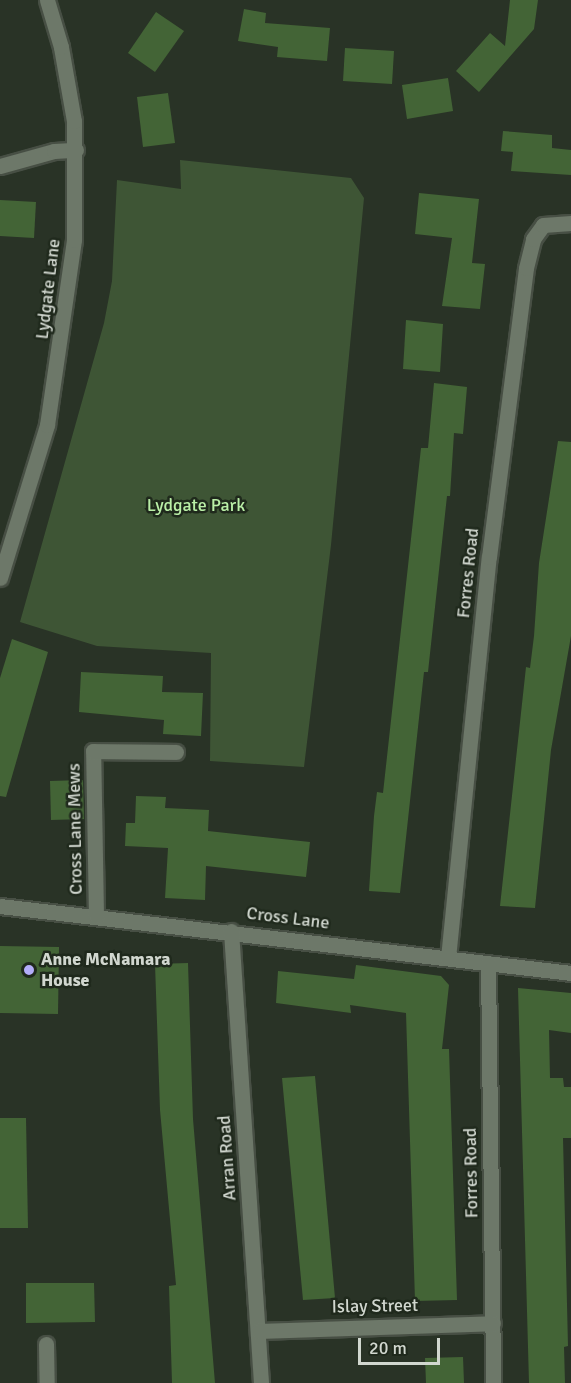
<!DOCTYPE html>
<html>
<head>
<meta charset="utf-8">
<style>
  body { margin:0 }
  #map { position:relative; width:571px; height:1383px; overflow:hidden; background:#293326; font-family:Signika,sans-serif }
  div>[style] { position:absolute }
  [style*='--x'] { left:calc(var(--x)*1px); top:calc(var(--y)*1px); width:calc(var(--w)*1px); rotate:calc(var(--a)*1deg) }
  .green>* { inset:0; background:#3e5535 }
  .building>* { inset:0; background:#436436 }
  .roads { filter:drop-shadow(2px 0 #474f44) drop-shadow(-2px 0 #474f44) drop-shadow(0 2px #474f44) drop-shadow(0 -2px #474f44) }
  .street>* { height:15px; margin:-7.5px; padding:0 7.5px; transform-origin:7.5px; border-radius:7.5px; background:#6d7869 }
  .secondary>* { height:15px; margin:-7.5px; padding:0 7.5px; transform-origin:7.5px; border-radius:7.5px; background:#6d7869 }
  .dots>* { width:16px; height:16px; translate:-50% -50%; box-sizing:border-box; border:3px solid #1f291c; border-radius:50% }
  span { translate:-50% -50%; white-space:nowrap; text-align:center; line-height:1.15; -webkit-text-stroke:5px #1f291c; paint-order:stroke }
  .street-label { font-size:18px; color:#d1d7cf }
  .park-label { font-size:18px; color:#baefa7 }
  .poi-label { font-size:18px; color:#d1d7cf; font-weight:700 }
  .left { translate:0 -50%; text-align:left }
  .scale { position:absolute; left:358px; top:1338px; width:82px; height:27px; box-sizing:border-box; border:3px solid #d1d7cf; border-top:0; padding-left:8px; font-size:18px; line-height:21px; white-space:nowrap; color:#d1d7cf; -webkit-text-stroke:4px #1f291c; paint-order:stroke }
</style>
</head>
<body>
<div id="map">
  <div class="green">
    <div style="clip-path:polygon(180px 160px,351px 178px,364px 198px,331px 545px,304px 767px,210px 761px,211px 653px,97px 646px,20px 622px,104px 323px,112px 281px,117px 180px,181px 189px)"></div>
  </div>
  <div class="building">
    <div style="clip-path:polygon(510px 0,538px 0,534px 29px,479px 92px,456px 71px,490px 33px,505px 46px)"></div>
    <div style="clip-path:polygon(244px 9px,266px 13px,265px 23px,330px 28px,327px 61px,277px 57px,278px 47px,238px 41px)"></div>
    <div style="clip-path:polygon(156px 12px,184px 31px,155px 72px,128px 53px)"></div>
    <div style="clip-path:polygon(345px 48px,394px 51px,392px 84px,343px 81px)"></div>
    <div style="clip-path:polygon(448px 78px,453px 111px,407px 119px,402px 85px)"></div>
    <div style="clip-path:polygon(168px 93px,175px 143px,143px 147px,137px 97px)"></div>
    <div style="clip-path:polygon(503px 131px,552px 135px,552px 148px,571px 150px,571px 175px,511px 171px,513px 152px,501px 151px)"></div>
    <div style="clip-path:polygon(419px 193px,479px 199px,472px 263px,485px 264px,480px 309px,442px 306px,452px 238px,415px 234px)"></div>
    <div style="clip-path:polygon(0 200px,36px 202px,34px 238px,0 236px)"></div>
    <div style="clip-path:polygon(406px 320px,443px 324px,440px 372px,403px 369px)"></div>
    <div style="clip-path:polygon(434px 383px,467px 387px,463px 434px,454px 433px,450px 496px,447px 496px,428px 672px,424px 672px,400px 893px,369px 891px,374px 816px,377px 792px,383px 793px,421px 448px,428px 448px)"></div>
    <div style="clip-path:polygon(558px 441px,571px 442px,571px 636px,551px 750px,535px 908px,500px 906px,526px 667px,530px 668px,534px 636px,539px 563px)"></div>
    <div style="clip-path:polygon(12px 639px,48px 652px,6px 797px,0 796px,0 678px)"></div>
    <div style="clip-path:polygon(81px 672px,163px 676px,162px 692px,203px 693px,201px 736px,163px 734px,164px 720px,79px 712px)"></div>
    <div style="clip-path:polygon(83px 780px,84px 819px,51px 820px,50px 781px)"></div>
    <div style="clip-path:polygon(136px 796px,166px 797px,165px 808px,209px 810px,208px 831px,310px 842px,306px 877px,206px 866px,205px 900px,165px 898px,168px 848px,125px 846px,126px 823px,135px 823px)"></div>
    <div style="clip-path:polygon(0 946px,59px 947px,58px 1014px,0 1013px)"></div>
    <div style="clip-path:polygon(188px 963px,193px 1119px,215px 1383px,172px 1383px,169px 1286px,176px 1285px,160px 1110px,155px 964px)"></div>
    <div style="clip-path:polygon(356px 965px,441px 976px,449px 985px,442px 1049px,449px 1049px,457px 1300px,415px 1301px,406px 1013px,350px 1005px,351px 1013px,276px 1003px,278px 971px,354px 979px)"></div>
    <div style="clip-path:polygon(518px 988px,571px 993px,571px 1033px,549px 1030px,550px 1078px,563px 1078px,564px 1087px,571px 1087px,571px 1138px,563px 1138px,568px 1346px,564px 1347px,565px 1383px,529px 1383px)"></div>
    <div style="clip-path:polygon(315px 1076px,335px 1298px,303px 1300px,282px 1078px)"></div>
    <div style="clip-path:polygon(0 1118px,26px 1118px,28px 1228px,0 1228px)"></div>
    <div style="clip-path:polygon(26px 1283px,94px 1283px,95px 1322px,26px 1323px)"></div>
    <div style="clip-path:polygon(463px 1357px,464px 1383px,426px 1383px,425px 1358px)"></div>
  </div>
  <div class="roads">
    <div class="street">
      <div style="--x:0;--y:166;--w:56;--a:-15.5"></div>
      <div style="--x:54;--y:151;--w:22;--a:-3"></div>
      <div style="--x:0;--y:906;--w:575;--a:6.69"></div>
      <div style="--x:96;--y:916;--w:165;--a:-91"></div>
      <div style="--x:93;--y:751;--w:83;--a:0.7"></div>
      <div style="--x:231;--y:931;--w:453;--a:86.2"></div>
      <div style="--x:448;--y:958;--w:403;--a:-84.2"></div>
      <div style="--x:489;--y:557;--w:291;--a:-82.7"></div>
      <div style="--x:526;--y:268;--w:30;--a:-76"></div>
      <div style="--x:533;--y:239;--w:17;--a:-54"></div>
      <div style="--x:543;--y:225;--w:28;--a:-4"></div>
      <div style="--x:488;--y:963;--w:420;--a:89.3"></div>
      <div style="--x:258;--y:1331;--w:235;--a:-1.9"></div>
      <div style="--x:46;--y:1344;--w:39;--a:89"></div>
    </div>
    <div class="secondary">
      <div style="--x:0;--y:578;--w:160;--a:-72.9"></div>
      <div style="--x:47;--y:425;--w:187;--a:-81.7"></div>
      <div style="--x:74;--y:240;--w:119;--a:-90"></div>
      <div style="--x:74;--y:121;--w:75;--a:-100"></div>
      <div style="--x:61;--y:47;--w:49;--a:-106.6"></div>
    </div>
  </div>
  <div class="dots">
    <div style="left:29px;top:970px;background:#b3adf9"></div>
  </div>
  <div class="street-label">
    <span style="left:48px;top:289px;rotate:-83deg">Lydgate Lane</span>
    <span style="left:468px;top:573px;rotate:-84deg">Forres Road</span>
    <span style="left:75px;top:829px;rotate:-91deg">Cross Lane Mews</span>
    <span style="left:288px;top:918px;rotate:7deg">Cross Lane</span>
    <span style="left:227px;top:1158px;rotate:-94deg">Arran Road</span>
    <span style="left:471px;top:1173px;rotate:-91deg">Forres Road</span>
    <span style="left:375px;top:1306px;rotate:-1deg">Islay Street</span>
  </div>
  <div class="park-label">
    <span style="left:196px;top:505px">Lydgate Park</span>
  </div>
  <div class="poi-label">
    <span class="left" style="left:41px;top:970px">Anne McNamara<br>House</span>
  </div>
  <div class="scale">20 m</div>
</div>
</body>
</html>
